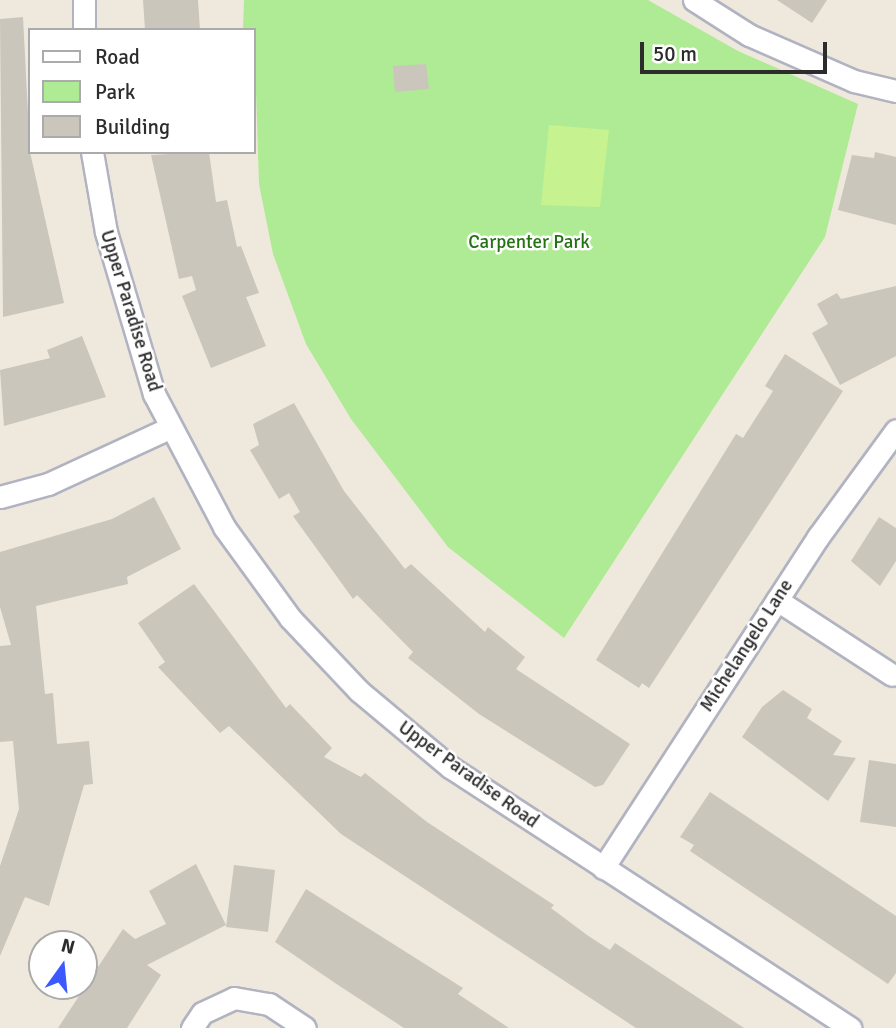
<!DOCTYPE html>
<html>
<head>
<meta charset="utf-8">
<style>
  body { margin:0 }
  #map { position:relative; width:896px; height:1028px; overflow:hidden; background:#efe8dd; font-family:Signika,sans-serif }
  div>[style] { position:absolute }
  [style*='--x'] { left:calc(var(--x)*1px); top:calc(var(--y)*1px); width:calc(var(--w)*1px); rotate:calc(var(--a)*1deg) }
  .green>* { inset:0; background:#afeb94 }
  .pitch>* { inset:0; background:#c6f38f }
  .building>* { inset:0; background:#cac6bc }
  .roads { filter:drop-shadow(2px 0 #b1b3c1) drop-shadow(-2px 0 #b1b3c1) drop-shadow(0 2px #b1b3c1) drop-shadow(0 -2px #b1b3c1) }
  .street>* { height:21px; margin:-10.5px; padding:0 10.5px; transform-origin:10.5px; border-radius:10.5px; background:#fff }
  span { translate:-50% -50%; white-space:nowrap; text-align:center; line-height:1.15; -webkit-text-stroke:5px #fff; paint-order:stroke }
  .park-label { font-size:19px; color:#247313 }
  .street-label { font-size:19px; color:#2c2c2c }
  .legend { position:absolute; left:28px; top:28px; width:228px; height:126px; box-sizing:border-box; background:#fff; border:2px solid #ababab; margin:0; padding:9px 12px; list-style:none; font-size:21px; color:#2c2c2c }
  .legend li { display:flex; align-items:center; gap:14px; height:35px }
  .legend b { width:35px; border:2px solid #ababab }
  .north { position:absolute; left:28px; top:930px; width:70px; height:70px; box-sizing:border-box; background:#fff; border:2px solid #ababab; border-radius:50%; rotate:15deg; font-size:19px; font-weight:700; line-height:28px; text-align:center; color:#2c2c2c }
  .north::after { content:''; display:block; margin:auto; width:24px; height:32px; background:#3b59ff; clip-path:polygon(50% 0,100% 100%,50% 72%,0 100%) }
  .scale { position:absolute; left:640px; top:42px; width:187px; height:32px; box-sizing:border-box; border:4px solid #2c2c2c; border-top:0; padding-left:9px; font-size:21px; line-height:24px; white-space:nowrap; color:#2c2c2c; -webkit-text-stroke:5px #fff; paint-order:stroke }
</style>
</head>
<body>
<div id="map">
  <div class="green">
    <div style="clip-path:polygon(244px 0,648px 0,738px 51px,858px 104px,825px 237px,564px 638px,448px 547px,351px 419px,306px 344px,273px 254px,259px 184px,254px 30px,243px 30px)"></div>
  </div>
  <div class="pitch">
    <div style="clip-path:polygon(549px 125px,609px 130px,600px 207px,541px 205px)"></div>
  </div>
  <div class="building">
    <div style="clip-path:polygon(143px 0,198px 0,200px 30px,145px 30px)"></div>
    <div style="clip-path:polygon(777px 0,827px 0,812px 23px)"></div>
    <div style="clip-path:polygon(23px 17px,30px 152px,64px 303px,3px 317px,0 19px)"></div>
    <div style="clip-path:polygon(426px 64px,429px 89px,395px 92px,393px 66px)"></div>
    <div style="clip-path:polygon(209px 152px,216px 202px,227px 200px,237px 247px,241px 246px,259px 293px,246px 297px,266px 346px,211px 368px,182px 296px,196px 290px,192px 276px,179px 279px,151px 155px)"></div>
    <div style="clip-path:polygon(875px 152px,896px 157px,896px 225px,838px 210px,852px 155px,874px 158px)"></div>
    <div style="clip-path:polygon(896px 286px,896px 356px,840px 385px,812px 333px,828px 324px,817px 304px,837px 293px,841px 299px)"></div>
    <div style="clip-path:polygon(82px 336px,106px 397px,4px 426px,0 370px,50px 358px,47px 350px)"></div>
    <div style="clip-path:polygon(785px 354px,843px 391px,649px 688px,642px 683px,639px 688px,596px 660px,736px 434px,743px 438px,773px 391px,765px 386px)"></div>
    <div style="clip-path:polygon(294px 403px,344px 491px,405px 569px,411px 564px,485px 632px,488px 627px,525px 657px,516px 669px,630px 744px,603px 785px,595px 787px,479px 714px,408px 658px,413px 652px,357px 595px,353px 599px,293px 516px,300px 512px,289px 493px,279px 499px,250px 450px,259px 445px,253px 424px)"></div>
    <div style="clip-path:polygon(154px 497px,181px 549px,127px 577px,128px 584px,36px 606px,45px 694px,53px 693px,57px 744px,89px 741px,93px 784px,84px 785px,49px 906px,25px 897px,0 956px,0 866px,19px 809px,13px 741px,0 742px,0 646px,11px 645px,0 607px,0 552px,112px 519px)"></div>
    <div style="clip-path:polygon(879px 517px,896px 528px,896px 561px,880px 586px,851px 561px)"></div>
    <div style="clip-path:polygon(194px 584px,286px 708px,290px 704px,332px 748px,324px 757px,361px 777px,365px 773px,427px 822px,554px 905px,551px 908px,587px 935px,610px 950px,615px 943px,744px 1028px,636px 1028px,341px 834px,229px 726px,220px 733px,158px 667px,165px 662px,138px 623px)"></div>
    <div style="clip-path:polygon(783px 690px,812px 709px,807px 718px,842px 741px,833px 755px,856px 758px,828px 801px,742px 737px,762px 707px)"></div>
    <div style="clip-path:polygon(869px 760px,896px 764px,896px 827px,860px 822px)"></div>
    <div style="clip-path:polygon(710px 792px,896px 916px,896px 973px,888px 984px,690px 851px,694px 845px,680px 837px)"></div>
    <div style="clip-path:polygon(196px 864px,226px 925px,147px 965px,161px 975px,127px 1028px,58px 1028px,123px 929px,135px 939px,166px 924px,149px 891px)"></div>
    <div style="clip-path:polygon(234px 865px,275px 870px,268px 932px,226px 927px)"></div>
    <div style="clip-path:polygon(306px 889px,463px 988px,458px 994px,509px 1028px,404px 1028px,335px 983px,275px 942px)"></div>
  </div>
  <div class="roads">
    <div class="street">
      <div style="--x:84;--y:0;--w:30;--a:90"></div>
      <div style="--x:694;--y:0;--w:65;--a:32.5"></div>
      <div style="--x:749;--y:35;--w:115;--a:23.7"></div>
      <div style="--x:854;--y:81;--w:43;--a:13.4"></div>
      <div style="--x:92;--y:152;--w:81;--a:80.1"></div>
      <div style="--x:106;--y:232;--w:169;--a:73.5"></div>
      <div style="--x:154;--y:394;--w:150;--a:62.2"></div>
      <div style="--x:224;--y:527;--w:112;--a:54"></div>
      <div style="--x:290;--y:618;--w:100;--a:46.6"></div>
      <div style="--x:359;--y:691;--w:119;--a:39.9"></div>
      <div style="--x:450;--y:767;--w:478;--a:33.1"></div>
      <div style="--x:0;--y:497;--w:50;--a:-15.2"></div>
      <div style="--x:48;--y:484;--w:133;--a:-24.8"></div>
      <div style="--x:777;--y:600;--w:137;--a:33.1"></div>
      <div style="--x:603;--y:868;--w:395;--a:-57"></div>
      <div style="--x:818;--y:537;--w:132;--a:-53.9"></div>
      <div style="--x:192;--y:1028;--w:18;--a:-56"></div>
      <div style="--x:202;--y:1013;--w:35;--a:-25"></div>
      <div style="--x:234;--y:998;--w:36;--a:10"></div>
      <div style="--x:269;--y:1004;--w:43;--a:33.7"></div>
    </div>
  </div>
  <div class="park-label">
    <span style="left:529px;top:243px">Carpenter Park</span>
  </div>
  <div class="street-label">
    <span style="left:130px;top:311px;rotate:73deg">Upper Paradise Road</span>
    <span style="left:747px;top:646px;rotate:-57deg">Michelangelo Lane</span>
    <span style="left:468px;top:775px;rotate:36deg">Upper Paradise Road</span>
  </div>
  <ul class="legend">
  <li><b style="height:9px;background:#fff"></b>Road</li>
  <li><b style="height:19px;background:#afeb94"></b>Park</li>
  <li><b style="height:19px;background:#cac6bc"></b>Building</li>
  </ul>
  <div class="north">N</div>
  <div class="scale">50 m</div>
</div>
</body>
</html>
